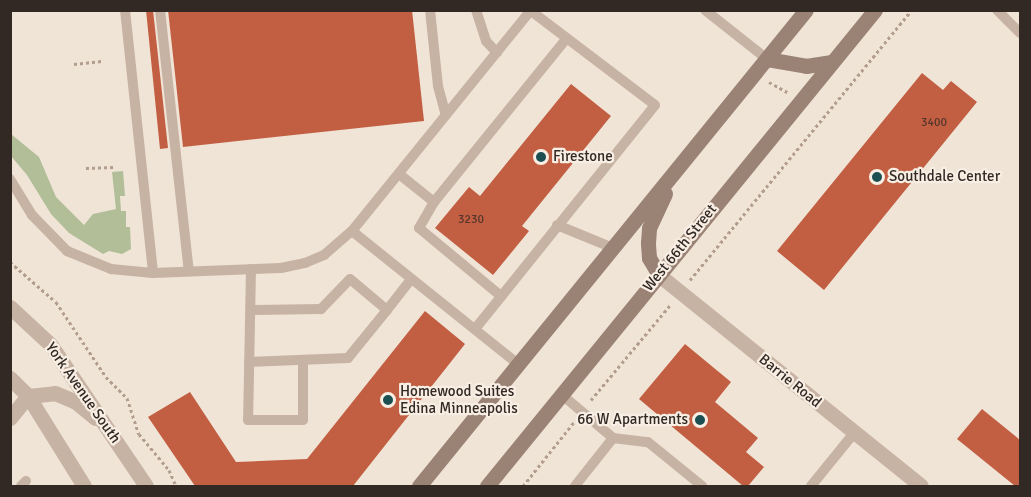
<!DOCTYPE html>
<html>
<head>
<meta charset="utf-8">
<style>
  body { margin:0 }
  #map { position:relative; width:1031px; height:497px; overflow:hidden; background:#f0e4d7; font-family:Signika,sans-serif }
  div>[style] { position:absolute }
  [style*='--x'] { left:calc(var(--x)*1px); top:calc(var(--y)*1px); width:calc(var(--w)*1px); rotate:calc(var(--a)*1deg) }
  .green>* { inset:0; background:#b1be98 }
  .building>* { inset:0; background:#c25f42 }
  .path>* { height:3px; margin-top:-1.5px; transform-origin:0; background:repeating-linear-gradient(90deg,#b29d8e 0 3px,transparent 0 6px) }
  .service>* { height:10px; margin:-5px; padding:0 5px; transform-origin:5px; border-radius:5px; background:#c7b3a4 }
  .minor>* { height:15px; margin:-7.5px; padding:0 7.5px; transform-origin:7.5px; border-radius:7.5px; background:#c7b3a4 }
  .tertiary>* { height:15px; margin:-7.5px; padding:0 7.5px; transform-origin:7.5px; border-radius:7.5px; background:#c7b3a4 }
  .secondary>* { height:15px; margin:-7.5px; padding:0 7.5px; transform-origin:7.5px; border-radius:7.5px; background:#9a8275 }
  .dots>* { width:16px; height:16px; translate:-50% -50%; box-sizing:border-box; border:3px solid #f8eee3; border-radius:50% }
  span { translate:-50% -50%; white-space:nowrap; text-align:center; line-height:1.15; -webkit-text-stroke:4.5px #f8eee3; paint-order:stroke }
  .number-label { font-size:12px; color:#56362c }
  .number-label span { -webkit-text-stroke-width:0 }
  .poi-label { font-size:15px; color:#322925 }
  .left { translate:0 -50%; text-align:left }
  .right { translate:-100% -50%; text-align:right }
  .street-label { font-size:15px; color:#322925 }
  .frame { position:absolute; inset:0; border:12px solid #322925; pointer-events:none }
</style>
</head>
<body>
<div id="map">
  <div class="green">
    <div style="clip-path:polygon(11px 134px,39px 157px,56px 197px,84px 225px,93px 214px,116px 209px,112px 172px,123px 171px,125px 196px,120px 196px,121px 211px,126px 211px,126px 227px,130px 227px,131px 249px,122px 254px,109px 251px,103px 254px,69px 233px,51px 214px,27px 175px,11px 156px)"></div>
  </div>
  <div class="building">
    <div style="clip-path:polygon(146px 10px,153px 10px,168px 148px,160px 149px)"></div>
    <div style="clip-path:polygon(168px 10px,412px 10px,424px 121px,183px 147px)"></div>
    <div style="clip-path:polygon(922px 73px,943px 90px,951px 81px,977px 102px,824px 290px,777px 251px)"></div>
    <div style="clip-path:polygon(571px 84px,611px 116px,522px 226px,529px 231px,493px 275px,435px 228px,469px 187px,480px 196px)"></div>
    <div style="clip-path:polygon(425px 311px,465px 344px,353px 486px,195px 486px,148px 417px,190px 392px,236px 462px,307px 459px)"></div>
    <div style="clip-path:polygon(685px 344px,731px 382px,715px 402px,758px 438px,746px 452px,764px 467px,748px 486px,743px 486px,639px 399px)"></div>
    <div style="clip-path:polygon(982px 409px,1020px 440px,1020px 486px,1015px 486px,957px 439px)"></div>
  </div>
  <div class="path">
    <div style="--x:74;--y:64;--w:28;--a:-6"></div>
    <div style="--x:769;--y:82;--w:21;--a:29"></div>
    <div style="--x:86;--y:168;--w:28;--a:-2"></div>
    <div style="--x:10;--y:262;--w:61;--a:41"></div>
    <div style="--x:56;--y:302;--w:90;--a:56.3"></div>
    <div style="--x:106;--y:377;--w:30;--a:45"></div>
    <div style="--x:127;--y:398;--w:38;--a:72"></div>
    <div style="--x:139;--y:434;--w:47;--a:50.2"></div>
    <div style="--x:169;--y:470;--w:17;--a:66"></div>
    <div style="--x:690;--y:280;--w:350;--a:-50.6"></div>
    <div style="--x:591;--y:400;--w:125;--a:-50.2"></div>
    <div style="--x:523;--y:486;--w:82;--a:-51.4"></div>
  </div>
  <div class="service">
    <div style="--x:125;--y:10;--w:264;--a:83.9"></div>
    <div style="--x:160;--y:10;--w:263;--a:83.7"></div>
    <div style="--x:430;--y:10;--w:76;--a:84"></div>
    <div style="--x:438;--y:86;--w:30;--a:75"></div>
    <div style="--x:476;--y:10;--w:33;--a:72"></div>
    <div style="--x:486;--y:41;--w:16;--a:47"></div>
    <div style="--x:705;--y:10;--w:79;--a:38.3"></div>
    <div style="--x:997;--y:10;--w:33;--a:45"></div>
    <div style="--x:399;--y:174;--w:45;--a:38.7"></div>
    <div style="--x:434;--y:202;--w:211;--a:-51"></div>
    <div style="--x:10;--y:179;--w:42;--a:58.6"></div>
    <div style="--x:32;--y:215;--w:50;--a:45.8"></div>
    <div style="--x:67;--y:251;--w:48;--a:22.2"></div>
    <div style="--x:111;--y:269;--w:42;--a:5.4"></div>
    <div style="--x:153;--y:273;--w:128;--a:-2.2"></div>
    <div style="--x:281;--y:268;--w:25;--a:-12"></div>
    <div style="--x:305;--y:263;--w:21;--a:-23"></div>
    <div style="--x:324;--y:255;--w:37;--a:-41"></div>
    <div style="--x:352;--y:231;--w:284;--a:-51"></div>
    <div style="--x:434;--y:202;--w:30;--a:120"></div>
    <div style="--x:419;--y:228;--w:107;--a:39.7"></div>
    <div style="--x:557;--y:225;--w:61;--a:22.3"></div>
    <div style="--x:352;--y:231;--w:213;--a:38.7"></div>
    <div style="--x:251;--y:269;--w:151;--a:91.1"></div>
    <div style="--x:248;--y:420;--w:55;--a:0"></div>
    <div style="--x:303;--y:420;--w:59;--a:-90"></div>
    <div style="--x:387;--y:310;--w:39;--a:-52"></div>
    <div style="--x:475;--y:329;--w:287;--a:-51.2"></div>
    <div style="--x:655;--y:105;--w:156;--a:-142.8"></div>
    <div style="--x:249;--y:362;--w:99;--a:-2.3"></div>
    <div style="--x:348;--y:358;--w:62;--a:-50.9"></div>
    <div style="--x:387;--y:310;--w:48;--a:-140"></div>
    <div style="--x:350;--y:279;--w:42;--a:134"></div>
    <div style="--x:321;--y:309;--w:70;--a:179.2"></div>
    <div style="--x:561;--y:394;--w:68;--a:40.2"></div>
    <div style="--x:613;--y:438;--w:35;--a:7"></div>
    <div style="--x:648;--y:442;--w:70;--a:39.2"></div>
    <div style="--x:21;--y:486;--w:7;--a:-45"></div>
    <div style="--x:575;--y:486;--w:61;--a:-51.6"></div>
    <div style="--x:811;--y:486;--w:68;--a:-50.9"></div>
  </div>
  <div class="minor">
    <div style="--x:659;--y:275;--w:336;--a:38.8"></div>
    <div style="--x:10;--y:418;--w:28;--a:-51"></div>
  </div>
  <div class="tertiary">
    <div style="--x:10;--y:307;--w:54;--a:42.8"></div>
    <div style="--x:50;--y:344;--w:171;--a:55.9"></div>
    <div style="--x:10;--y:378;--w:25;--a:45"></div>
    <div style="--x:28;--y:396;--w:106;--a:58.1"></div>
    <div style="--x:28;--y:396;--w:27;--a:-6"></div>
    <div style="--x:55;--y:393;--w:23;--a:23"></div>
    <div style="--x:76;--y:402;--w:25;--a:40"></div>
  </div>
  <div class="secondary">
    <div style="--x:767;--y:59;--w:40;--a:10"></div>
    <div style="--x:806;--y:66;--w:26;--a:-9"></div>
    <div style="--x:659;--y:275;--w:20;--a:-120"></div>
    <div style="--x:649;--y:258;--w:15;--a:-94"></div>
    <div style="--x:648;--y:243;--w:15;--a:-86"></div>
    <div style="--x:649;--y:228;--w:38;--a:-65"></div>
    <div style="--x:419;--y:486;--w:613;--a:-50.89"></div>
    <div style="--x:487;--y:486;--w:614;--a:-50.82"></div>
  </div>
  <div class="dots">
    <div style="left:541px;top:157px;background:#1c4f52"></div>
    <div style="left:877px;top:177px;background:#1c4f52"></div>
    <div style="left:388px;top:400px;background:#1c4f52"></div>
    <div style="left:700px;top:420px;background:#1c4f52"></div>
  </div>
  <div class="number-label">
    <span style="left:934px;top:123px">3400</span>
    <span style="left:471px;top:220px">3230</span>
  </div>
  <div class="poi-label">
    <span class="left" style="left:553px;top:157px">Firestone</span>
    <span class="left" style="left:889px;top:177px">Southdale Center</span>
    <span class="left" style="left:400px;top:400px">Homewood Suites<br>Edina Minneapolis</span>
    <span class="right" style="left:688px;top:420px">66 W Apartments</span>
  </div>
  <div class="street-label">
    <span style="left:680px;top:248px;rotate:-51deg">West 66th Street</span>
    <span style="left:790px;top:381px;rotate:39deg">Barrie Road</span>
    <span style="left:83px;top:393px;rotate:55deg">York Avenue South</span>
  </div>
  <div class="frame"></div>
</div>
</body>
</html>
